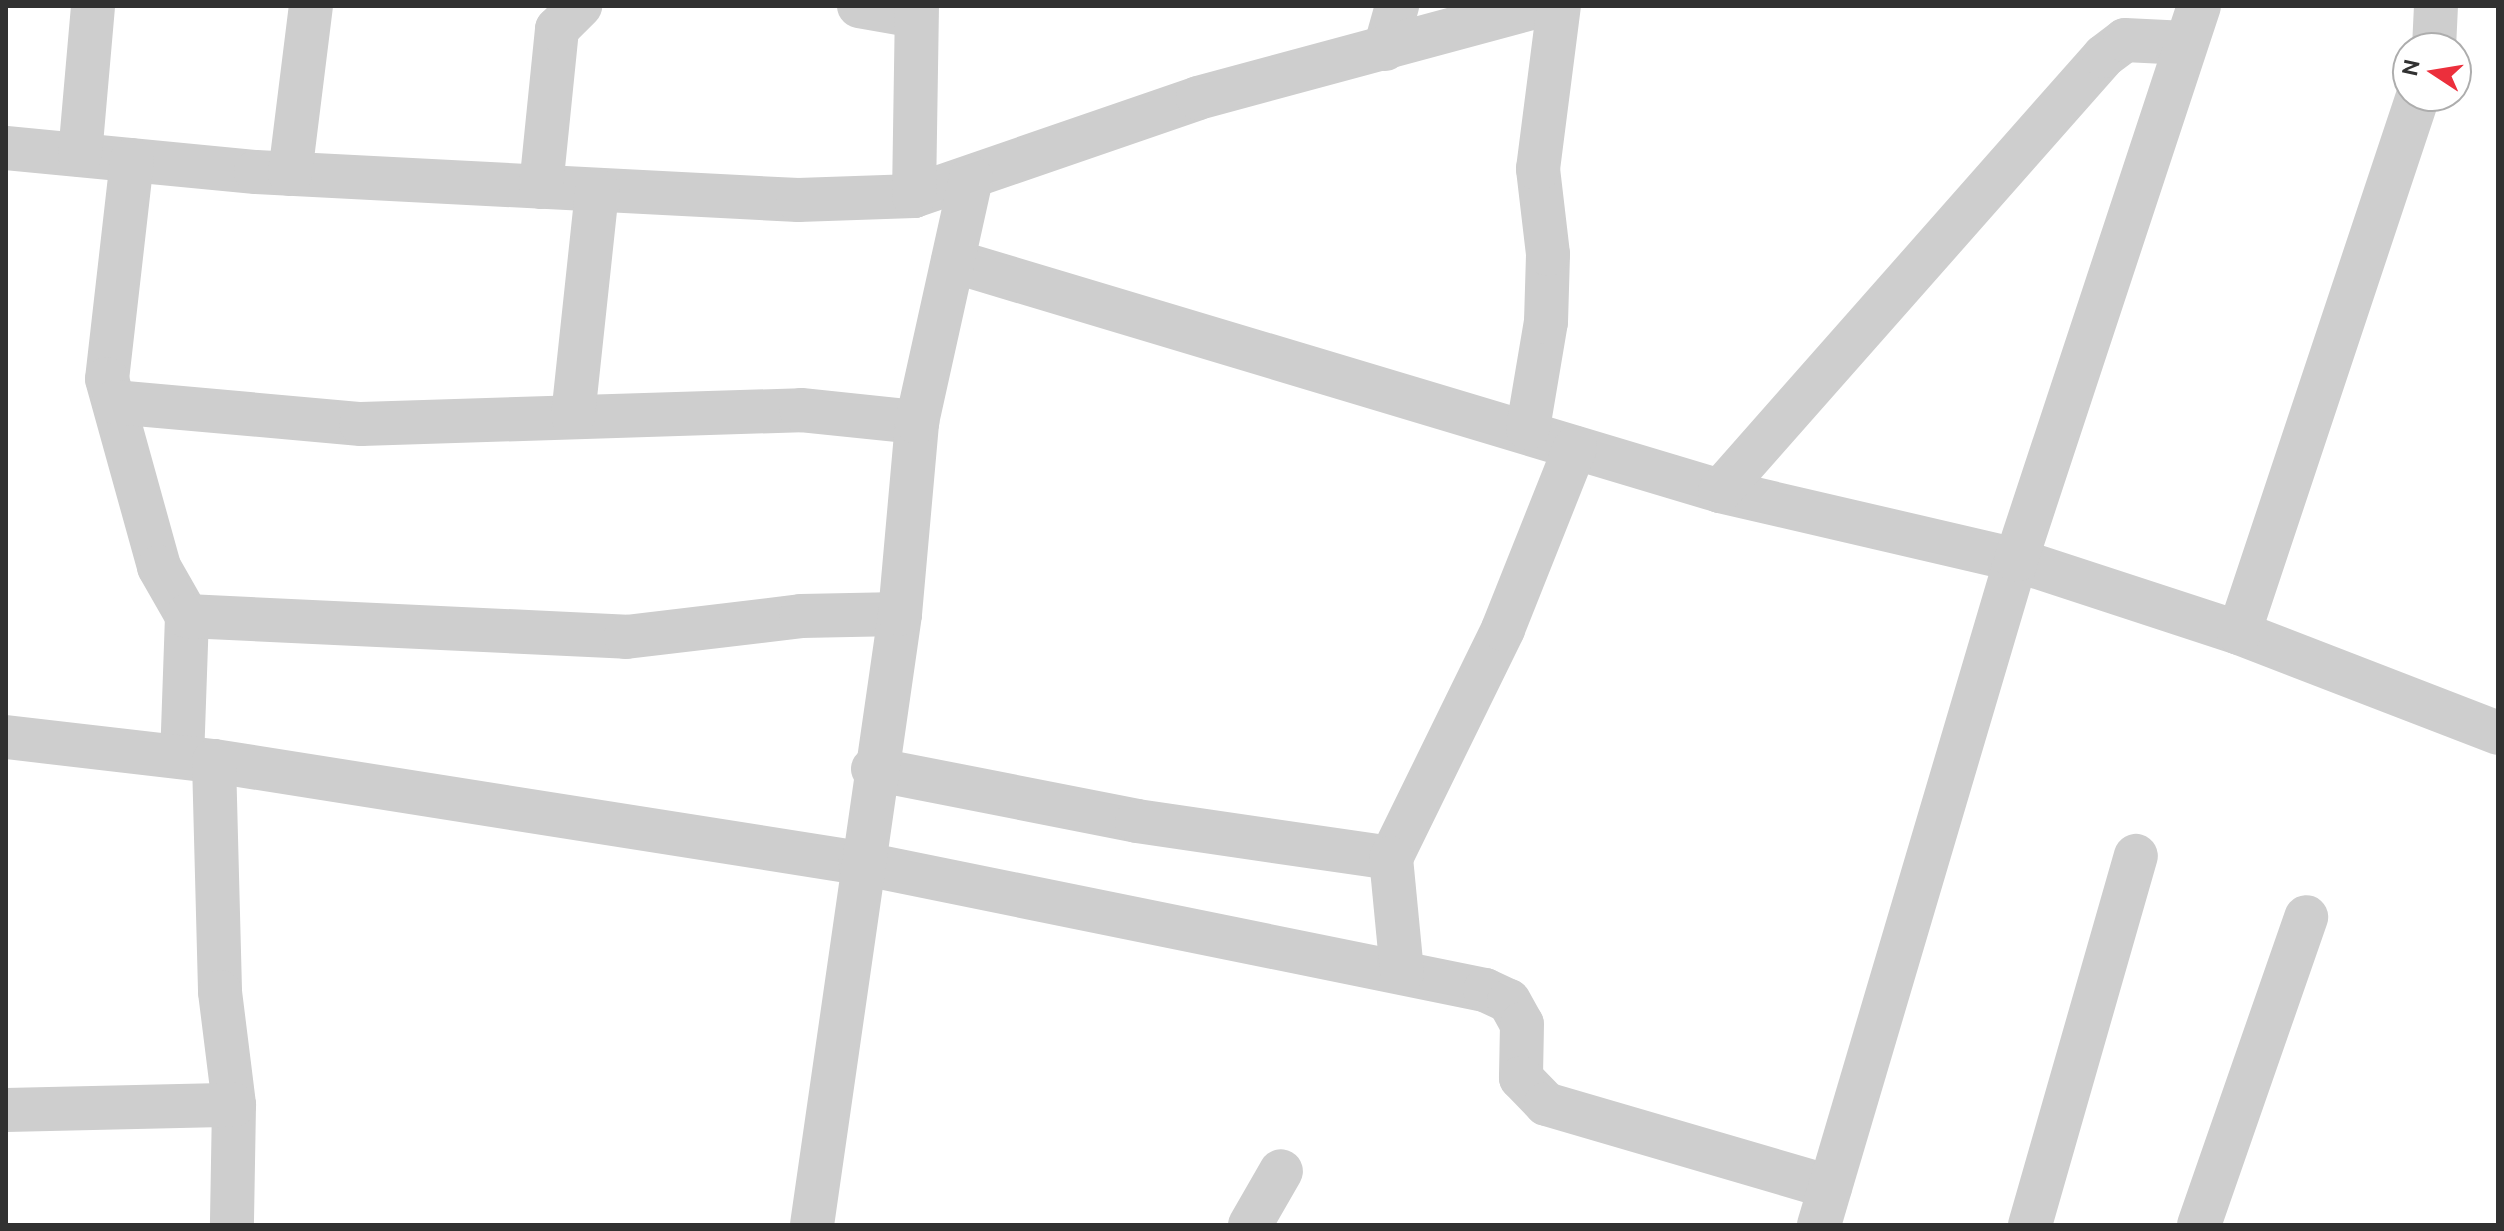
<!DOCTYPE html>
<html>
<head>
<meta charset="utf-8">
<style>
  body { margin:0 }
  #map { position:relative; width:2504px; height:1231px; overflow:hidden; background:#fff; font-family:Ubuntu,sans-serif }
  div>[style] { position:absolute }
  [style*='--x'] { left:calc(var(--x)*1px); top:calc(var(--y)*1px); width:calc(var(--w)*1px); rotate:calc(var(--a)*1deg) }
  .minor>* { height:44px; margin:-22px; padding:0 22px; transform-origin:22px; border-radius:22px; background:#cecece }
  span { translate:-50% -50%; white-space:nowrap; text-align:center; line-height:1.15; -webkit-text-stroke:8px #fff; paint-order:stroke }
  .frame { position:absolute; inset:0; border:8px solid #313131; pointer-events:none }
  .north { position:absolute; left:2392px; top:32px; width:80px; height:80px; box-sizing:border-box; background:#fff; border:2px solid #adadad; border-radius:50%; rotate:282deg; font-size:22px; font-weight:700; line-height:32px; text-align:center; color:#313131 }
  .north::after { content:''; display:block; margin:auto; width:28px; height:36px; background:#ec2f3c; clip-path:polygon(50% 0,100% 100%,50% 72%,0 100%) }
</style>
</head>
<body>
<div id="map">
  <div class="minor">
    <div style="--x:859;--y:6;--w:58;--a:10"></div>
    <div style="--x:2434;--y:48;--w:42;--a:-87.3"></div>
    <div style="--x:1385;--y:49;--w:45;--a:-74.4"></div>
    <div style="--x:6;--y:148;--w:251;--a:5.5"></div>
    <div style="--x:256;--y:172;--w:543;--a:2.96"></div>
    <div style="--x:798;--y:200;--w:116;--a:-2"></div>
    <div style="--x:914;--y:196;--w:300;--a:-19"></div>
    <div style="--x:1198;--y:98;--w:352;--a:-15.1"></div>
    <div style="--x:80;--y:155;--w:150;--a:-85"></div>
    <div style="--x:132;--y:160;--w:220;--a:96.5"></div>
    <div style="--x:107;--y:379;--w:195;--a:74.5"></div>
    <div style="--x:159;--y:567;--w:56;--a:60.3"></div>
    <div style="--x:187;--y:616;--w:141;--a:92"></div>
    <div style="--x:290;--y:174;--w:169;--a:-82.9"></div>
    <div style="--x:541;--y:187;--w:159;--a:-84.2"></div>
    <div style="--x:557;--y:29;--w:33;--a:-45"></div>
    <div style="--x:914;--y:196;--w:190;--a:-89.1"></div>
    <div style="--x:953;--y:261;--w:801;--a:16.69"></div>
    <div style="--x:1720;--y:491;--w:304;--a:13.1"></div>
    <div style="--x:2016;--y:560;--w:235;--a:18.1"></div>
    <div style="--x:2239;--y:633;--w:278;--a:21.1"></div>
    <div style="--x:114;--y:402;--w:248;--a:5.1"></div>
    <div style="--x:361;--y:424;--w:440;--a:-1.8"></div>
    <div style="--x:801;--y:410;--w:117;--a:5.9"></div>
    <div style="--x:573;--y:416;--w:227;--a:-83.9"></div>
    <div style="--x:1528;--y:428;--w:108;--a:-80.4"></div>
    <div style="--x:1546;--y:322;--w:68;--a:-88.3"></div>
    <div style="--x:1548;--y:254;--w:86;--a:-96.7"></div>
    <div style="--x:1538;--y:169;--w:164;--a:-82.7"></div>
    <div style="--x:1720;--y:491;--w:580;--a:-48.56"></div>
    <div style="--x:2104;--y:56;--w:26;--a:-37"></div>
    <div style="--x:2125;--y:40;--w:61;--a:2.8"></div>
    <div style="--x:187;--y:616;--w:440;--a:2.7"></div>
    <div style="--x:626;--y:637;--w:176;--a:-6.8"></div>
    <div style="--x:801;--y:616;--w:99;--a:-1.2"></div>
    <div style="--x:2239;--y:633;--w:566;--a:-71.57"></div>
    <div style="--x:6;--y:737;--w:209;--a:6.6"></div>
    <div style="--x:214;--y:761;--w:654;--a:8.97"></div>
    <div style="--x:860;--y:863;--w:638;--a:11.49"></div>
    <div style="--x:1485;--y:990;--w:26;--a:25"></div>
    <div style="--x:1509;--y:1001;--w:26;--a:61"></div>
    <div style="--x:1522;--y:1024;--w:54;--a:91.1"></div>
    <div style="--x:1521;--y:1078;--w:36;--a:46"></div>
    <div style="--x:1546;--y:1104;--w:296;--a:16.3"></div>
    <div style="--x:214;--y:761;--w:231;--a:88.5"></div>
    <div style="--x:220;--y:992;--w:114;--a:82.9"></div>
    <div style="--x:234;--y:1105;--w:120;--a:91"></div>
    <div style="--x:873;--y:769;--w:269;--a:11.1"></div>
    <div style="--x:1137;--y:821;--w:257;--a:8.3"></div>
    <div style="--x:1391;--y:858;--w:255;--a:-63.9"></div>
    <div style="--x:1503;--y:629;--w:195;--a:-68.3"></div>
    <div style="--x:1391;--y:858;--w:115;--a:84.5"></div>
    <div style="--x:6;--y:1110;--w:228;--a:-1.3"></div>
    <div style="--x:812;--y:1225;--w:617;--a:-81.8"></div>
    <div style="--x:900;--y:614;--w:193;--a:-84.9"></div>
    <div style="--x:917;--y:422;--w:250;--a:-77.5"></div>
    <div style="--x:1250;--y:1225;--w:62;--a:-60.1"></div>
    <div style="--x:1819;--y:1225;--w:694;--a:-73.5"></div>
    <div style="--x:2016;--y:560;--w:583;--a:-71.72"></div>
    <div style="--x:2030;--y:1225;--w:384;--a:-74"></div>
    <div style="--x:2199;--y:1225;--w:326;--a:-70.8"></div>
  </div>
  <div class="frame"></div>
  <div class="north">N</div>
</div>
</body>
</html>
